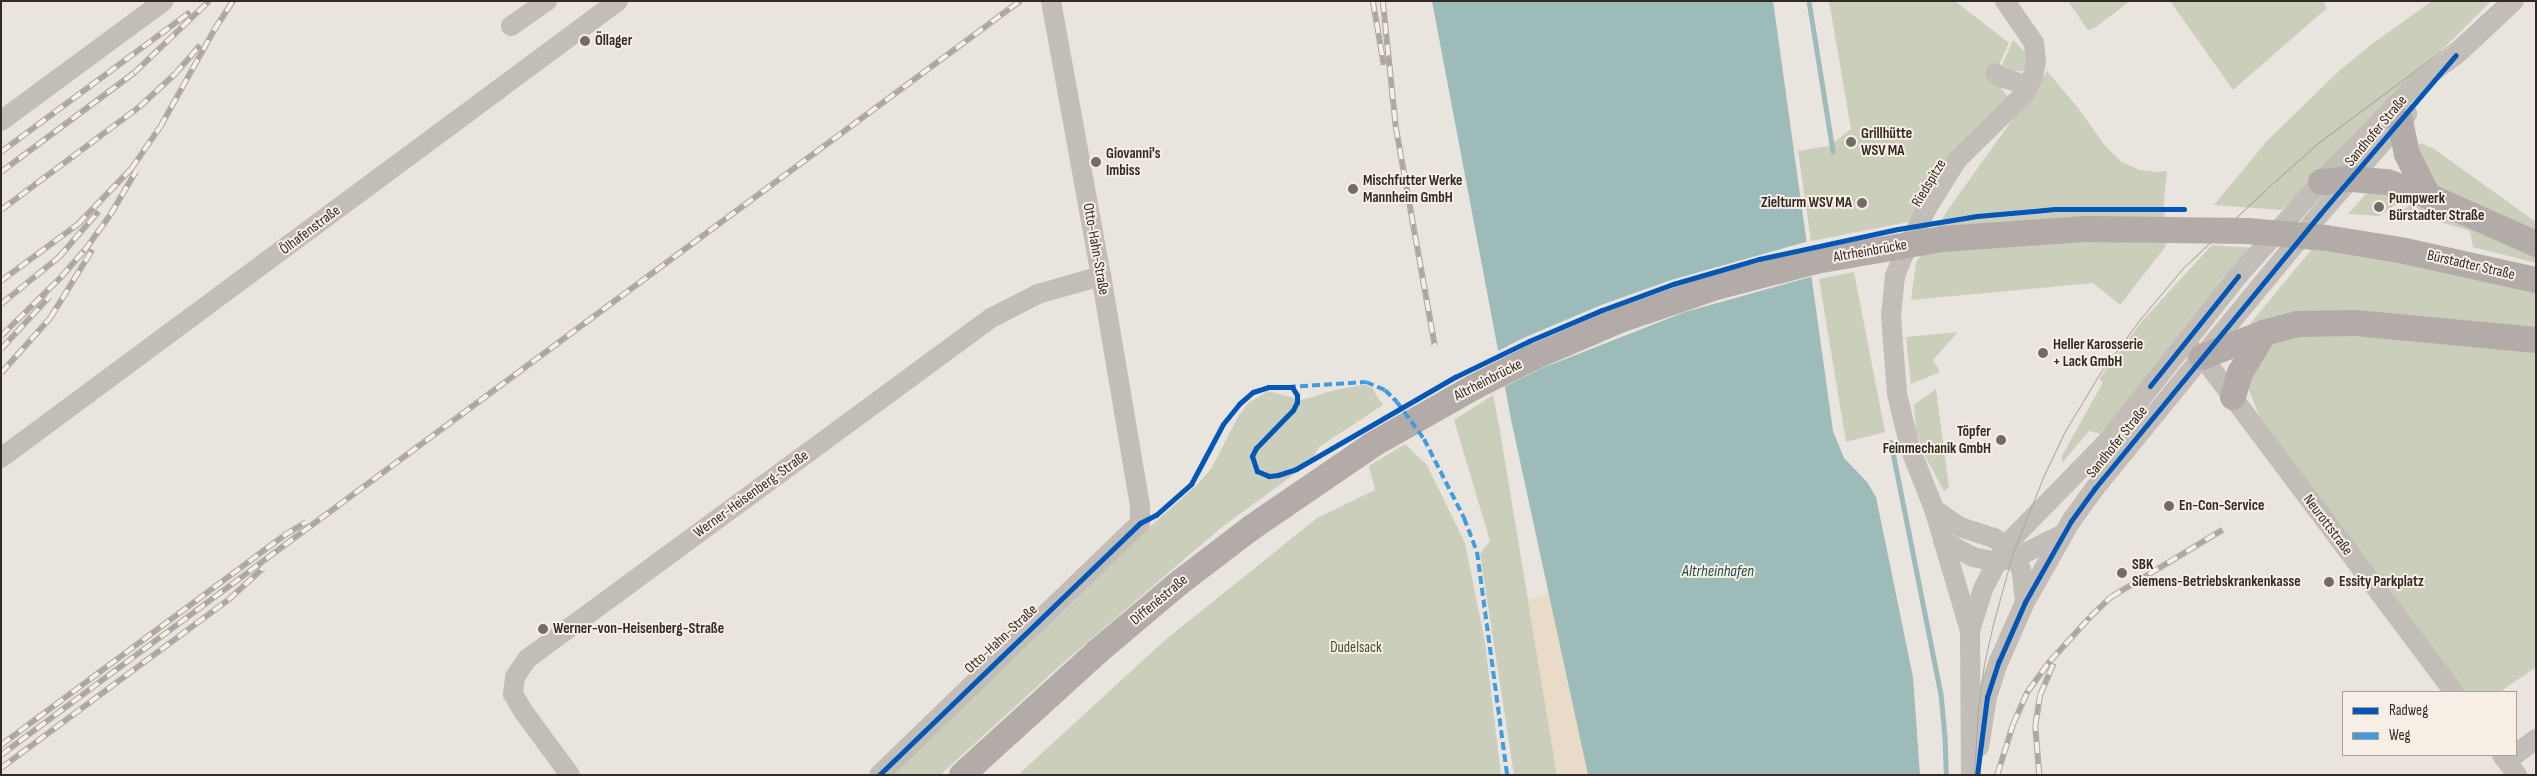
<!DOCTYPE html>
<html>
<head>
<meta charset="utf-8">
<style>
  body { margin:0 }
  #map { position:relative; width:2537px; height:776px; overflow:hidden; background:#eae4df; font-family:"Sofia Sans Condensed",sans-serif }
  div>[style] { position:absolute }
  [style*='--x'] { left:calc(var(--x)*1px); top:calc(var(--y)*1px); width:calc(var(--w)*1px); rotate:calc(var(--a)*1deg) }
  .green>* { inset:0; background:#cbceba }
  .sand>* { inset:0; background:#e9dbc7 }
  .water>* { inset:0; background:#9cbbb9 }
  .pier>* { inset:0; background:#eae4df }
  .stream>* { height:4.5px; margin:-2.25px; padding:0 2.25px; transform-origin:2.25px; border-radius:2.25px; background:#9cbbb9 }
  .minor>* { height:20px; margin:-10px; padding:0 10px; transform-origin:10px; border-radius:10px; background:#c3bdb8 }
  .major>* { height:26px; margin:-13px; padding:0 13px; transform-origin:13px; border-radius:13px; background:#b2aba7 }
  .tram>* { height:1px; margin:-0.5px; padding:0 0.5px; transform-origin:0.5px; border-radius:0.5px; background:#aba6a2 }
  .rail>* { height:5.5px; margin-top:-2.75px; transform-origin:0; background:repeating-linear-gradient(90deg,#f7efe5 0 11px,#aba6a2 0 22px); box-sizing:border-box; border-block:1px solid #aba6a2 }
  .major-bridge>* { height:26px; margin:-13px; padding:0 13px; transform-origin:13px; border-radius:13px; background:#b2aba7 }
  .quiet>* { height:4px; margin-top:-2px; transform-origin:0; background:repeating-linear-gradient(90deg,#3e9ce0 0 8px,transparent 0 12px) }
  .cycleway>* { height:5px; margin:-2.5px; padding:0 2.5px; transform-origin:2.5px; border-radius:2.5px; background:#0057b8 }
  .dots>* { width:14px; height:14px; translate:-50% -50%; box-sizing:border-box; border:2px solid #f7efe5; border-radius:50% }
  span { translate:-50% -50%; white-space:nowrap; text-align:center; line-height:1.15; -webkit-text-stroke:4px #f7efe5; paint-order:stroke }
  .poi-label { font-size:15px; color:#332a27; font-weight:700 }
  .left { translate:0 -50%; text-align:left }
  .right { translate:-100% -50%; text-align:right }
  .street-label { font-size:15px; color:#332a27 }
  .park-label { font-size:15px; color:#434f2d }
  .water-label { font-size:16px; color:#204f50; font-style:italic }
  .frame { position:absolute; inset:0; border:2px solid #332a27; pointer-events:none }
  .legend { position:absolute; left:2342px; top:691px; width:175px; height:65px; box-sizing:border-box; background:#f7efe5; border:1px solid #a9a099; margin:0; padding:6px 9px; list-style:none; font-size:15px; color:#332a27 }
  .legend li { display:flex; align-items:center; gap:10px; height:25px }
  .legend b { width:25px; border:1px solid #a9a099 }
</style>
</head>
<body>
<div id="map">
  <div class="green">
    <div style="clip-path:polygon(1829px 1px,1955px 1px,2009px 43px,1993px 78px,2010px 99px,1914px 221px,1811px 241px,1798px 151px,1829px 146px,1851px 129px)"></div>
    <div style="clip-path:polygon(2068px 1px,2130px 1px,2096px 27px,2088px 30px)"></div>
    <div style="clip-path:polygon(2170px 1px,2323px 1px,2327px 8px,2233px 90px)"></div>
    <div style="clip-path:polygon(2432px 1px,2491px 1px,2282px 210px,2214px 205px,2266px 142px,2340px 70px,2372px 44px)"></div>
    <div style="clip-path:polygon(2013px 40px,2030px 57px,2023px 71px,2015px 71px,2007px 75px,2000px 70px)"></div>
    <div style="clip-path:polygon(2047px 71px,2078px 108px,2106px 147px,2122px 162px,2140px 170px,2157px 172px,2167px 171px,2164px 199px,2166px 246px,2120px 305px,2093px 283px,1911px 300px,1916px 263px,1947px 211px)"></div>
    <div style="clip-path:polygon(2421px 143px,2434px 149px,2536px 222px,2536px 236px,2441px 193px,2412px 152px)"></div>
    <div style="clip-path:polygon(2373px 186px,2408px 196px,2379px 216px,2348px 214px)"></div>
    <div style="clip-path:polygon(2423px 203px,2536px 252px,2536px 263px,2473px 247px,2470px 231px,2424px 217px,2398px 217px,2398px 213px,2410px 205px)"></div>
    <div style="clip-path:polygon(2212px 245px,2254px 248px,2102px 434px,2089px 431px,2062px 463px,2062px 456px,2103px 382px,2099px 379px,2143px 320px)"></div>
    <div style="clip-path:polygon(2312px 249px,2404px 263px,2536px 291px,2536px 334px,2245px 330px)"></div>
    <div style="clip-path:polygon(1854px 272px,1885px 432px,1846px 442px,1819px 279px)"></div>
    <div style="clip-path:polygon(1958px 332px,1933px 360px,1940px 372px,1911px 384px,1906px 337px)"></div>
    <div style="clip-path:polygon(2306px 332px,2536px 349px,2536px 667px,2500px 692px,2461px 692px,2264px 428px,2244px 377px,2276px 339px)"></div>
    <div style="clip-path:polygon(1364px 385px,1372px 388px,1383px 405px,1319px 447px,1311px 462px,1222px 527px,1063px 663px,940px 775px,888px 775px,1099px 572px,1198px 484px,1211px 469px,1239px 415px,1248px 403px,1268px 391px,1302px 400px,1335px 390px)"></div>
    <div style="clip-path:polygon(1936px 389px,1949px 488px,1944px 491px,1925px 456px,1916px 432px,1914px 405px)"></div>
    <div style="clip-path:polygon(1493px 395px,1499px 425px,1557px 775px,1514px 775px,1480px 554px,1490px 541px,1454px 420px)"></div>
    <div style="clip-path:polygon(1405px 444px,1427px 465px,1465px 543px,1485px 642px,1501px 775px,1018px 775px,1164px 641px,1317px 518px,1375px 490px,1369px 466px)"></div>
  </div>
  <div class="sand">
    <div style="clip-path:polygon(1549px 593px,1588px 775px,1557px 775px,1528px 599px)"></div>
  </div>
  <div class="water">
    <div style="clip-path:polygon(1432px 1px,1773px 1px,1833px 431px,1844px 458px,1867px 482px,1876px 497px,1913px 677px,1920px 775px,1588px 775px,1512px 424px)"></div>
  </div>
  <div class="pier">
    <div style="clip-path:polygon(1809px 241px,1814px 276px,1685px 312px,1540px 369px,1502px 388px,1496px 352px,1521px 339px,1601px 305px,1671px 280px)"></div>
  </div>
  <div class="stream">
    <div style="--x:1809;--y:1;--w:152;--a:80.9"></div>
    <div style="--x:1891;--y:442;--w:257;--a:78.8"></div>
    <div style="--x:1941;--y:694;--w:43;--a:84.7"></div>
    <div style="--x:1945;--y:737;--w:38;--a:88"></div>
  </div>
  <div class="minor">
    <div style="--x:511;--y:26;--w:44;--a:-34.8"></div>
    <div style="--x:1995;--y:73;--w:6;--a:39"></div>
    <div style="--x:2000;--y:77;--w:30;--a:17"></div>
    <div style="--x:1;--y:121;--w:202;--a:-36.4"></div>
    <div style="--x:2191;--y:349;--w:14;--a:36"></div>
    <div style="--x:2202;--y:357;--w:23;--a:52"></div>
    <div style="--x:2216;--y:375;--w:396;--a:53.1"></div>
    <div style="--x:1;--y:458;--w:768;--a:-36.53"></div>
    <div style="--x:1934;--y:509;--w:32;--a:35"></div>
    <div style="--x:1960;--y:527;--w:36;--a:18"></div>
    <div style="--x:1994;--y:538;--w:17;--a:33"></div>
    <div style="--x:2008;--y:547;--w:13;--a:48"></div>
    <div style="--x:2017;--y:557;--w:17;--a:73"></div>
    <div style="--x:2022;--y:573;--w:29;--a:84"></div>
    <div style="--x:1943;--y:541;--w:34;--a:28"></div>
    <div style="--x:1973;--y:557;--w:24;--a:12"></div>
    <div style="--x:1996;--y:562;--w:22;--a:-13"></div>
    <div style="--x:2017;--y:557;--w:51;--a:-26.6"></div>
    <div style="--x:1970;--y:631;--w:127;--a:-106.4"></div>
    <div style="--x:1934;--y:509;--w:66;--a:-111.5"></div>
    <div style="--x:1910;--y:448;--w:56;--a:-103.5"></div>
    <div style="--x:1897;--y:394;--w:78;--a:-94.4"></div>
    <div style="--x:1891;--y:316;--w:40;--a:-84.3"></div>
    <div style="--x:1895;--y:276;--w:22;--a:-68"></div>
    <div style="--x:1903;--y:256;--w:54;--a:-63.4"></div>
    <div style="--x:1927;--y:208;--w:57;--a:-58"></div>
    <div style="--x:1957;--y:160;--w:95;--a:-44.6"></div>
    <div style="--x:2025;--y:93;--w:20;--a:-66"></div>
    <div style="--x:2033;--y:75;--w:13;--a:-77"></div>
    <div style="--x:2036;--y:62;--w:19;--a:-96"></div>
    <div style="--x:2034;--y:43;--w:51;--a:-124.6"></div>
    <div style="--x:1979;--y:747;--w:51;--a:-80.9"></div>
    <div style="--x:1987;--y:697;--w:38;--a:-72"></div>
    <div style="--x:1999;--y:661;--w:64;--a:-66.2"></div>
    <div style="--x:2025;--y:602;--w:93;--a:-60.4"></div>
    <div style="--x:2071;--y:521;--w:41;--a:-54"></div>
    <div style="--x:2095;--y:488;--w:169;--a:-50.8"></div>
    <div style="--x:2202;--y:357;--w:185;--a:-50.5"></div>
    <div style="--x:2320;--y:214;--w:133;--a:-49"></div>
    <div style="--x:2516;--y:754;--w:25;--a:-37"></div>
    <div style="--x:2502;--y:755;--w:25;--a:53"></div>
    <div style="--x:570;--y:775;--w:79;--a:-126.3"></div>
    <div style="--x:523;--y:711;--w:20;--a:-120"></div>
    <div style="--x:513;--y:694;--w:17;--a:-83"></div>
    <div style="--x:515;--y:677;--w:22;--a:-56"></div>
    <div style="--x:527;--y:659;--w:576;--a:-36.31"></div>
    <div style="--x:991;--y:318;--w:53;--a:-27.1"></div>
    <div style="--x:1038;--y:294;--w:66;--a:-15.9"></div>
    <div style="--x:879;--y:775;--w:363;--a:-44"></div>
    <div style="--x:1140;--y:523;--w:17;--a:-90"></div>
    <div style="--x:1140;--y:506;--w:233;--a:-99.6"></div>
    <div style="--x:1101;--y:276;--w:280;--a:-100.3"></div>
    <div style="--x:1971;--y:775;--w:144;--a:-90.4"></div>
    <div style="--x:1970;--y:631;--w:44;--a:-72.8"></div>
    <div style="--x:1983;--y:589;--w:50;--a:-62.4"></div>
    <div style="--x:2006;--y:545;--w:143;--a:-45.6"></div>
    <div style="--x:2106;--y:443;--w:213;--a:-51.7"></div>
    <div style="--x:2238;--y:276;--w:125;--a:-48.6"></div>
    <div style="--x:2321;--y:182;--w:136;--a:-45.9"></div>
    <div style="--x:2416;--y:84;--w:49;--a:-35.9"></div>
    <div style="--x:2456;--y:55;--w:79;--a:-43"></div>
  </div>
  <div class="major">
    <div style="--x:2400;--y:121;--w:34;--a:78"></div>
    <div style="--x:2407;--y:154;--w:47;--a:63.4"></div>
    <div style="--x:2321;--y:182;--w:30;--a:-6"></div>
    <div style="--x:2351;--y:179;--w:36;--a:5"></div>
    <div style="--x:2387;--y:182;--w:43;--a:18.9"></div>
    <div style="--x:2428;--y:196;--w:118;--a:24"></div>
    <div style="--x:2405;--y:251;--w:134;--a:12.5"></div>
    <div style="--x:2202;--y:357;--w:66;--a:-21.2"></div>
    <div style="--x:2264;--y:333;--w:34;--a:-15"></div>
    <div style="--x:2297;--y:324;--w:59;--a:-1"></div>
    <div style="--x:2356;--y:323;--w:181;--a:5.4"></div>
    <div style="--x:2233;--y:397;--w:25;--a:-74"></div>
    <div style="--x:2240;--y:373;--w:47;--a:-59"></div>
    <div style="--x:962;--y:775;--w:183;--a:-42.3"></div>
    <div style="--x:1097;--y:652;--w:107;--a:-40.1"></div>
    <div style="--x:1179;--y:583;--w:91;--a:-37.4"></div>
    <div style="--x:1251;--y:528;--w:147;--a:-34.4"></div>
  </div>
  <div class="tram">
    <div style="--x:1974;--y:775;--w:67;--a:-86.6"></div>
    <div style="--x:1978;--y:708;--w:44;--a:-82.2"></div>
    <div style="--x:1984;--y:664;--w:41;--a:-77.3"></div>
    <div style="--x:1993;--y:624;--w:75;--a:-74.5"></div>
    <div style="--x:2013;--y:552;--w:83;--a:-68.1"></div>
    <div style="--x:2044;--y:475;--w:49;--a:-64.5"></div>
    <div style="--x:2065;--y:431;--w:68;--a:-58.9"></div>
    <div style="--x:2100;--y:373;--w:69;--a:-53.3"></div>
    <div style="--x:2141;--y:318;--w:65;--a:-50"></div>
    <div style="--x:2183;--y:268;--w:113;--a:-43.6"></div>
    <div style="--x:2265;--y:190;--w:71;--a:-41.6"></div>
    <div style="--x:2318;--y:143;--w:167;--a:-36.7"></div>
    <div style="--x:2452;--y:43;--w:62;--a:-42.4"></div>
  </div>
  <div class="rail">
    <div style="--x:1373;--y:1;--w:65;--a:80.2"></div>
    <div style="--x:1383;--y:1;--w:127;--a:84.1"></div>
    <div style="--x:1396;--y:127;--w:222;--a:79.9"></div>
    <div style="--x:1;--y:152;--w:235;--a:-36.5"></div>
    <div style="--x:1;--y:172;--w:166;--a:-36.7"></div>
    <div style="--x:134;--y:73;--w:104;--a:-43.8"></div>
    <div style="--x:1;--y:210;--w:172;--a:-36.7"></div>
    <div style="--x:139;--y:107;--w:49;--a:-42.5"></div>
    <div style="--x:175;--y:74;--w:38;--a:-49"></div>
    <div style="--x:1;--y:281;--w:96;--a:-36.5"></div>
    <div style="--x:78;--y:224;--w:76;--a:-46.1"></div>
    <div style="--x:131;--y:169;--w:51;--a:-55.4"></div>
    <div style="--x:160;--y:127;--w:111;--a:-60.9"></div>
    <div style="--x:214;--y:30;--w:35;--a:-57"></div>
    <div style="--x:1;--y:304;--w:75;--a:-39"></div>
    <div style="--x:59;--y:257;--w:60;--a:-49.1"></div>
    <div style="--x:1;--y:336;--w:84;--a:-44.5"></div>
    <div style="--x:61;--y:277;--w:35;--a:-49"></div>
    <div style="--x:84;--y:251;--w:44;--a:-54.2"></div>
    <div style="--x:110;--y:215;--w:51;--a:-59.4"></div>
    <div style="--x:1;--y:349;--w:71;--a:-47.3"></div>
    <div style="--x:1;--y:373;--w:74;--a:-48.3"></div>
    <div style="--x:50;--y:318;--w:80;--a:-58.3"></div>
    <div style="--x:1;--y:745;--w:351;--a:-36.5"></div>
    <div style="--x:283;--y:536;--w:27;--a:-31"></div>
    <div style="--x:1;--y:755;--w:1268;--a:-36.5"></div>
    <div style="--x:1;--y:768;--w:282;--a:-36.5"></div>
    <div style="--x:228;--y:600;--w:47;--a:-42.4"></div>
    <div style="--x:1997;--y:775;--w:53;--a:-72.6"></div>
    <div style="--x:2013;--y:724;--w:36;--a:-66"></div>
    <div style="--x:2028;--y:691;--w:37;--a:-54"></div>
    <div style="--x:2050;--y:661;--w:59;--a:-47.7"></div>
    <div style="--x:2090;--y:617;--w:29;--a:-44"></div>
    <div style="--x:2111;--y:597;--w:130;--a:-31.1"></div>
    <div style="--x:2039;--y:775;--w:49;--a:-94.7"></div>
    <div style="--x:2035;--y:726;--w:31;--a:-81"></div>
    <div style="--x:2040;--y:695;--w:34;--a:-67"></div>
  </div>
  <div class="major-bridge">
    <div style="--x:1372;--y:445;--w:117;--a:-29.6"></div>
    <div style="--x:1474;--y:387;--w:67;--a:-26.6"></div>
    <div style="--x:1534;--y:357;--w:94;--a:-23.3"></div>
    <div style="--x:1620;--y:320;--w:98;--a:-19"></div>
    <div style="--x:1713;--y:288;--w:106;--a:-14.7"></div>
    <div style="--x:1816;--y:261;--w:128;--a:-9.9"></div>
    <div style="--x:1942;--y:239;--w:143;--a:-4"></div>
    <div style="--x:2085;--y:229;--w:163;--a:0.7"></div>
    <div style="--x:2248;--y:231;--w:78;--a:5.1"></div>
    <div style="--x:2326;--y:238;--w:80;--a:9.3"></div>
  </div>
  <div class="quiet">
    <div style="--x:1288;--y:387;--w:78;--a:-3.7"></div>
    <div style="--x:1366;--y:382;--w:21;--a:23"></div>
    <div style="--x:1385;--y:390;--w:17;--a:45"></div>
    <div style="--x:1397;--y:402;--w:46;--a:53.9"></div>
    <div style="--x:1424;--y:439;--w:89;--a:63.1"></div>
    <div style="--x:1464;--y:518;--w:36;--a:69"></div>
    <div style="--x:1477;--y:552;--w:225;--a:82.3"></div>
  </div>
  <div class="cycleway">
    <div style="--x:2150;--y:386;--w:141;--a:-51.3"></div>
    <div style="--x:879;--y:775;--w:363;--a:-44"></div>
    <div style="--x:1140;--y:523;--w:18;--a:-27"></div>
    <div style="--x:1156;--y:515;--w:47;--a:-41.5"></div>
    <div style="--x:1191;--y:484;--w:68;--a:-61.9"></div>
    <div style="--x:1223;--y:424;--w:26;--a:-51"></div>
    <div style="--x:1239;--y:404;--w:18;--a:-41"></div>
    <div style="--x:1253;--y:392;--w:16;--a:-18"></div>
    <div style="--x:1268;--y:387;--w:24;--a:0"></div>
    <div style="--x:1292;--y:387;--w:9;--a:58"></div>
    <div style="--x:1297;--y:395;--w:7;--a:90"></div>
    <div style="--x:1297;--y:402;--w:9;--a:117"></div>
    <div style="--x:1293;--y:410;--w:53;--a:134.2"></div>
    <div style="--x:1256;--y:448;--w:9;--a:117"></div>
    <div style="--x:1252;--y:456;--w:16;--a:72"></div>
    <div style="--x:1257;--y:471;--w:13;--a:23"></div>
    <div style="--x:1269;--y:476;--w:9;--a:-6"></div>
    <div style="--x:1278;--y:475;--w:19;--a:-18"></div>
    <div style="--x:1296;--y:469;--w:184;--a:-30.1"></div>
    <div style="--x:1455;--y:377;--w:82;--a:-25.9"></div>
    <div style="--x:1529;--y:341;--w:79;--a:-23"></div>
    <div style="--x:1602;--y:310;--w:76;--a:-20.1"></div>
    <div style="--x:1673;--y:284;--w:90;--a:-16.2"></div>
    <div style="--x:1759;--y:259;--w:142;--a:-12.2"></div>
    <div style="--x:1898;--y:229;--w:80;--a:-9.3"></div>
    <div style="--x:1977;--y:216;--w:78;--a:-5.1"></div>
    <div style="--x:2055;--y:209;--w:129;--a:0"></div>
    <div style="--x:1977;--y:775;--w:79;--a:-82.7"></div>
    <div style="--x:1987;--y:697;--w:38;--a:-72"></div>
    <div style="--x:1999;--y:661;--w:64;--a:-66.2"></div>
    <div style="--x:2025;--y:602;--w:93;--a:-60.4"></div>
    <div style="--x:2071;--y:521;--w:41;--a:-54"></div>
    <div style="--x:2095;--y:488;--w:355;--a:-50.6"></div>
    <div style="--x:2320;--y:214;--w:209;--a:-49.5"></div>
  </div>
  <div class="dots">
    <div style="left:585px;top:41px;background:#736b67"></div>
    <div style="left:1851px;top:142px;background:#736b67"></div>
    <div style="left:1096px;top:162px;background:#736b67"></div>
    <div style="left:1353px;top:189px;background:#736b67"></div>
    <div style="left:1862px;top:203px;background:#736b67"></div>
    <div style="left:2379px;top:207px;background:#736b67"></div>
    <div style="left:2043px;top:353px;background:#736b67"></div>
    <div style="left:2001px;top:440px;background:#736b67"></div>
    <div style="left:2169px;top:506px;background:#736b67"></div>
    <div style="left:2122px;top:573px;background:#736b67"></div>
    <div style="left:2329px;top:582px;background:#736b67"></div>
    <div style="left:543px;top:629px;background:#736b67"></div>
  </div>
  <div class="poi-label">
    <span class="left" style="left:595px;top:41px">Öllager</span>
    <span class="left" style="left:1861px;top:142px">Grillhütte<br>WSV MA</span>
    <span class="left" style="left:1106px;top:162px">Giovanni's<br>Imbiss</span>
    <span class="left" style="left:1363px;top:189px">Mischfutter Werke<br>Mannheim GmbH</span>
    <span class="left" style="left:2389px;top:207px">Pumpwerk<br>Bürstadter Straße</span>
    <span class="right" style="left:1852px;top:203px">Zielturm WSV MA</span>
    <span class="left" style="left:2053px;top:353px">Heller Karosserie<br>+ Lack GmbH</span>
    <span class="right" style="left:1991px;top:440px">Töpfer<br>Feinmechanik GmbH</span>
    <span class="left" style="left:2179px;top:506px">En-Con-Service</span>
    <span class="left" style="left:2132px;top:573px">SBK<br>Siemens-Betriebskrankenkasse</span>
    <span class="left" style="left:2339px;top:582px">Essity Parkplatz</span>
    <span class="left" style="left:553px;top:629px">Werner-von-Heisenberg-Straße</span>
  </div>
  <div class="street-label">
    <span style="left:2376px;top:131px;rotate:-50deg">Sandhofer Straße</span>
    <span style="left:1929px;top:183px;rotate:-59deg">Riedspitze</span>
    <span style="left:310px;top:230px;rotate:-37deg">Ölhafenstraße</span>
    <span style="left:1096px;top:249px;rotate:80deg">Otto-Hahn-Straße</span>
    <span style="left:1870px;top:251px;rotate:-10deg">Altrheinbrücke</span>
    <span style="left:2471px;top:265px;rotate:13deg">Bürstadter Straße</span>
    <span style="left:1488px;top:380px;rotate:-27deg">Altrheinbrücke</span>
    <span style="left:2117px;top:442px;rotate:-51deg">Sandhofer Straße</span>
    <span style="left:751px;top:494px;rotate:-36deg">Werner-Heisenberg-Straße</span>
    <span style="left:2328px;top:525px;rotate:53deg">Neurottstraße</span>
    <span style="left:1159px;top:600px;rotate:-40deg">Diffenéstraße</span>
    <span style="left:1001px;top:639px;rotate:-43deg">Otto-Hahn-Straße</span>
  </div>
  <div class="park-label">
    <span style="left:1356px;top:648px">Dudelsack</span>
  </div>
  <div class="water-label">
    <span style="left:1718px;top:572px">Altrheinhafen</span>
  </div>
  <div class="frame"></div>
  <ul class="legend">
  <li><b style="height:6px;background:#0057b8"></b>Radweg</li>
  <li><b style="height:6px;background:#3e9ce0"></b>Weg</li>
  </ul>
</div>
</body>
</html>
